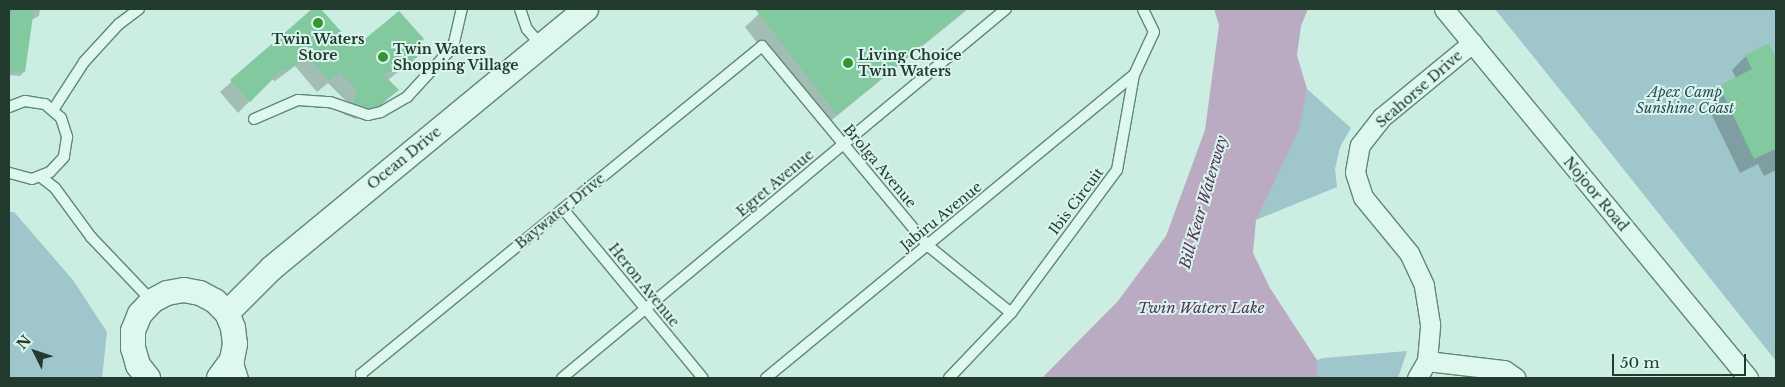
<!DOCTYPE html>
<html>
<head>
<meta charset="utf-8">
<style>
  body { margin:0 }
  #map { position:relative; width:1785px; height:387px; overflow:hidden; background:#cbede2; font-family:"Libre Baskerville",serif }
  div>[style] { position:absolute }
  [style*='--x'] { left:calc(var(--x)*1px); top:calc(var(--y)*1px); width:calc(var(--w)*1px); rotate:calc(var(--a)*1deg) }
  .green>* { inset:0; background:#9ec6cb }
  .water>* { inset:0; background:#bbabc2 }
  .shadow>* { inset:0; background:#0003 }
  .building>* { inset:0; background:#83c99f }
  .roads { filter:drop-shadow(1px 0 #5f8975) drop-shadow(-1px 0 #5f8975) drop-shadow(0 1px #5f8975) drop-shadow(0 -1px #5f8975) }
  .service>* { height:10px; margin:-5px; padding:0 5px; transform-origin:5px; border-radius:5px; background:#def8f0 }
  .minor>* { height:19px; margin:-9.5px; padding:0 9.5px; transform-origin:9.5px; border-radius:9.5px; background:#def8f0 }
  .tertiary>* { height:24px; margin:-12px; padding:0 12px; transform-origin:12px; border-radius:12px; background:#def8f0 }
  .dots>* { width:14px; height:14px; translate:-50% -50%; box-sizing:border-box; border:2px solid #daf5ed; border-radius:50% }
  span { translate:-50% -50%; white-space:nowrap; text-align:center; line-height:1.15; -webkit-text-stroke:4px #daf5ed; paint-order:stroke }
  .poi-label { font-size:14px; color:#223b2e; font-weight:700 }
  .left { translate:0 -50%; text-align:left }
  .street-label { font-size:14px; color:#223b2e }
  .park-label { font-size:14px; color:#2a4b56; font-style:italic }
  .water-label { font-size:15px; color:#563259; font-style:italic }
  .frame { position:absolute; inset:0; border:10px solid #223b2e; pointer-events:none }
  .north { position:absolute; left:10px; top:327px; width:50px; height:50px; -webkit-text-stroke:4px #daf5ed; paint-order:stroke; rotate:311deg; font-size:14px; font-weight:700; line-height:20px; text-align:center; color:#223b2e }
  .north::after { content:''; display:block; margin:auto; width:18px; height:22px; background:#223b2e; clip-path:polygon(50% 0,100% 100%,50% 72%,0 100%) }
  .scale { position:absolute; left:1612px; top:354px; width:134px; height:22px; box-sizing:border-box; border:2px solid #223b2e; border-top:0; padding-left:6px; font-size:15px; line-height:18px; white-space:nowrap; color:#223b2e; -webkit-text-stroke:4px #daf5ed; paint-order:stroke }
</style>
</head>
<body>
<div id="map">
  <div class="green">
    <div style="clip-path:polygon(1495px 9px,1776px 9px,1776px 361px,1605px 146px)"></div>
    <div style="clip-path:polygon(1307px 89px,1351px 128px,1340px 147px,1335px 169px,1337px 187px,1256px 220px,1304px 107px)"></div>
    <div style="clip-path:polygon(9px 212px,14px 212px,73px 280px,107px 332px,102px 378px,9px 378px)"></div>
    <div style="clip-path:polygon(1407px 351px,1398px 378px,1317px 378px,1317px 360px,1324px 358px)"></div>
  </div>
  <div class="water">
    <div style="clip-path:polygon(1214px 9px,1308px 9px,1301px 26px,1297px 55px,1307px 89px,1304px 107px,1297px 134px,1256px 220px,1253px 253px,1270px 288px,1317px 360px,1317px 378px,1042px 378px,1118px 301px,1166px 236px,1205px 130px,1219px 25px)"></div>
  </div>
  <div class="shadow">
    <div style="clip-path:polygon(9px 9px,40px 9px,39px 16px,31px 20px,24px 72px,20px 76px,9px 75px)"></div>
    <div style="clip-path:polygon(314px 9px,319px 9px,355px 48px,418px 44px,413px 60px,388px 80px,398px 90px,372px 113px,356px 119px,343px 114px,347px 102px,328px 83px,317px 92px,295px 66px,275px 81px,271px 79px,238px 113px,220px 92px)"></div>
    <div style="clip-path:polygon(764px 9px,968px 9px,822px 128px,745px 27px)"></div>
    <div style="clip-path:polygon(1746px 56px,1776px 57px,1776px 170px,1764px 176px,1758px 164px,1740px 173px,1705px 101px,1719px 87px,1736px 78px,1732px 70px)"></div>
  </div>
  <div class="building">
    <div style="clip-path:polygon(9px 9px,34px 9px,25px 72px,9px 71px)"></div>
    <div style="clip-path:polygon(312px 9px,321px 9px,355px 47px,399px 11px,424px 39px,419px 43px,426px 49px,406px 67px,383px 74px,399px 90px,378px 106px,368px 108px,353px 103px,357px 90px,340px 72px,329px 81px,307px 56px,287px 71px,284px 68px,250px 102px,230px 80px)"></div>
    <div style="clip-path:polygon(755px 9px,966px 9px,837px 115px)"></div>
    <div style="clip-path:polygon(1769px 43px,1776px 58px,1776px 149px,1754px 159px,1719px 86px,1752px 69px,1745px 55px)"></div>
  </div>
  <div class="roads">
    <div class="service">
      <div style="--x:520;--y:9;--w:21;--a:71"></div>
      <div style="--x:527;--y:29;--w:21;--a:49"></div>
      <div style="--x:9;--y:107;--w:17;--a:-21"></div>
      <div style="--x:25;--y:101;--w:20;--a:9"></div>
      <div style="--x:45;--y:104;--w:21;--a:41"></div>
      <div style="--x:61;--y:118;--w:20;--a:72"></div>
      <div style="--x:67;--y:137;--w:20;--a:99"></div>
      <div style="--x:64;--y:157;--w:21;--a:133"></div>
      <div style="--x:50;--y:172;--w:19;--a:159"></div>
      <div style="--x:32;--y:179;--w:24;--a:-165"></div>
      <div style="--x:53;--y:110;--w:57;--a:-57.1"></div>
      <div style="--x:84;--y:62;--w:52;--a:-47.4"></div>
      <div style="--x:119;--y:24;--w:25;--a:-37"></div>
      <div style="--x:254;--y:119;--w:48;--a:-23.4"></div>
      <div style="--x:298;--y:100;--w:32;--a:4"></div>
      <div style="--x:330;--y:102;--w:40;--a:18.9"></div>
      <div style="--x:368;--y:115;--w:13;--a:-13"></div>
      <div style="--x:381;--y:112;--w:30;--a:-30"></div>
      <div style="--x:407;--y:97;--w:68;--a:-47.4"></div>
      <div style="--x:453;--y:47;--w:39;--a:-77"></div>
      <div style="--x:41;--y:177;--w:18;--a:38"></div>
      <div style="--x:55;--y:188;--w:61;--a:53.7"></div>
      <div style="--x:91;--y:237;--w:88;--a:46.4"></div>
      <div style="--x:563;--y:209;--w:219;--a:50.4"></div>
      <div style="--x:362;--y:378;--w:4;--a:-104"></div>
      <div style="--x:361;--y:374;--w:518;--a:-39.28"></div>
      <div style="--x:762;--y:46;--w:259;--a:50.3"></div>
      <div style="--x:927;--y:245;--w:108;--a:39"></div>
      <div style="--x:562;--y:378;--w:577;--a:-39.73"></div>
      <div style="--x:766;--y:378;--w:477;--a:-39.5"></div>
      <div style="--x:949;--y:378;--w:90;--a:-46.4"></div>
      <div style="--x:1011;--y:313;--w:178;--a:-53.5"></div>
      <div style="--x:1117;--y:170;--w:97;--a:-79.9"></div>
      <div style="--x:1134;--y:75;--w:47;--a:-65.1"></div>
      <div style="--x:1154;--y:32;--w:25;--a:-116"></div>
    </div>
    <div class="minor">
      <div style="--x:1444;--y:9;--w:478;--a:50.5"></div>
      <div style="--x:232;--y:360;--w:19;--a:72"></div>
      <div style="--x:1427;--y:361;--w:78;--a:6.7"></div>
      <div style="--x:1504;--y:370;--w:14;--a:34"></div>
      <div style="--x:1417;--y:378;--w:20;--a:-60"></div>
      <div style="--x:1427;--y:361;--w:37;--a:-85"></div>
      <div style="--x:1430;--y:324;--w:39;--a:-99"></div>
      <div style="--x:1424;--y:285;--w:35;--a:-115"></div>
      <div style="--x:1409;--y:253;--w:72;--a:-129.4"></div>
      <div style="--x:1363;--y:197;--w:26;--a:-108"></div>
      <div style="--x:1355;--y:172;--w:27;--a:-80"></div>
      <div style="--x:1360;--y:145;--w:36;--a:-52"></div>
      <div style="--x:1382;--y:117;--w:117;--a:-39.4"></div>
    </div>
    <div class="tertiary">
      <div style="--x:227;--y:313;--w:64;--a:-45"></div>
      <div style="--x:272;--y:268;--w:407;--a:-39.5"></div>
      <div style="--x:148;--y:378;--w:16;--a:-128"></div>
      <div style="--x:138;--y:365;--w:18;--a:-106"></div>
      <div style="--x:133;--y:348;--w:17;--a:-90"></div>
      <div style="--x:133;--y:331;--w:18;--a:-68"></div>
      <div style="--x:140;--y:314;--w:18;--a:-47"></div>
      <div style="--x:152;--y:301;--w:17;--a:-28"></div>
      <div style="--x:167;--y:293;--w:17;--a:-10"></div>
      <div style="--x:184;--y:290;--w:16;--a:11"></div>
      <div style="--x:200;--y:293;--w:17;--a:28"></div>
      <div style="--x:215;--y:301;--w:17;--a:45"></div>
      <div style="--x:227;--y:313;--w:16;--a:68"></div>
      <div style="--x:233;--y:328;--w:16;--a:83"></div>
      <div style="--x:235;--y:344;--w:16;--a:101"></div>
      <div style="--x:232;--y:360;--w:22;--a:126"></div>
    </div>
  </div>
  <div class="dots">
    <div style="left:318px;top:23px;background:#349532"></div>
    <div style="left:383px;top:57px;background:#349532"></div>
    <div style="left:848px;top:63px;background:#349532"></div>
  </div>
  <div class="poi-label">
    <span style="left:318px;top:47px">Twin Waters<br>Store</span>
    <span class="left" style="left:393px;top:57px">Twin Waters<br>Shopping Village</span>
    <span class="left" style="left:858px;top:63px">Living Choice<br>Twin Waters</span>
  </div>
  <div class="street-label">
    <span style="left:1419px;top:89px;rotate:-41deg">Seahorse Drive</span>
    <span style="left:404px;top:158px;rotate:-39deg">Ocean Drive</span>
    <span style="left:880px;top:166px;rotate:50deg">Brolga Avenue</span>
    <span style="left:775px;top:183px;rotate:-40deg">Egret Avenue</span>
    <span style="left:1596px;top:194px;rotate:50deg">Nojoor Road</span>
    <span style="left:1076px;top:201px;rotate:-53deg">Ibis Circuit</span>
    <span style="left:560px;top:211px;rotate:-39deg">Baywater Drive</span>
    <span style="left:941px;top:216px;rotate:-39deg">Jabiru Avenue</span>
    <span style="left:644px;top:285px;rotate:51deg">Heron Avenue</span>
  </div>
  <div class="park-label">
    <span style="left:1685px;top:100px">Apex Camp<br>Sunshine Coast</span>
  </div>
  <div class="water-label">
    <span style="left:1203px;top:202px;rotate:-74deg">Bill Kear Waterway</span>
    <span style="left:1201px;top:308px">Twin Waters Lake</span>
  </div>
  <div class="frame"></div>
  <div class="north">N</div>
  <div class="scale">50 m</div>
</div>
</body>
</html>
